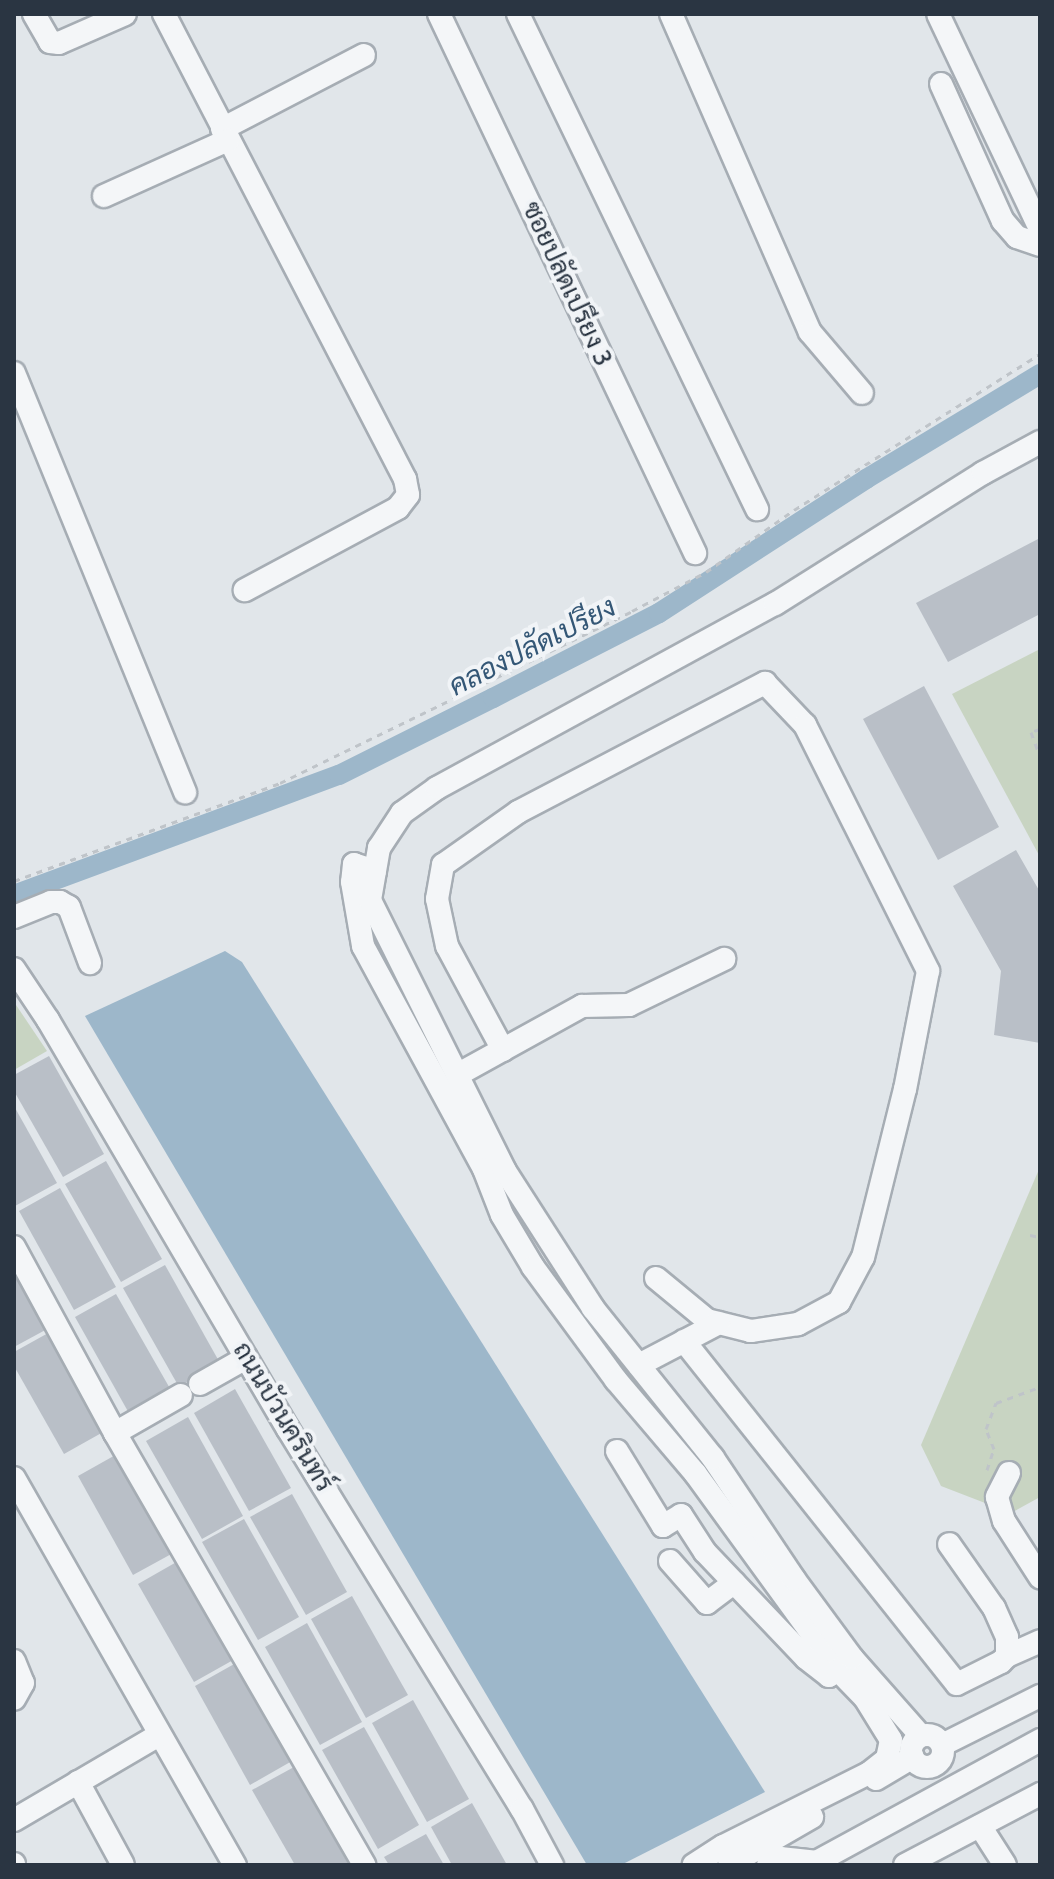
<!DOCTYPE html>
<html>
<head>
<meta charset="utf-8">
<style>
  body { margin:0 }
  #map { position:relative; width:1054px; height:1879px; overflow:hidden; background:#e1e6ea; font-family:Cabin,Sarabun,sans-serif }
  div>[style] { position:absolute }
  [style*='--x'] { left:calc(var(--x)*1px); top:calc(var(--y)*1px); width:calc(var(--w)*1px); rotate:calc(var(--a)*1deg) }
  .green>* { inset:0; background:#c8d4c2 }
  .water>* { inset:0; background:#9db7ca }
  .canal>* { height:20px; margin:-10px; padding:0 10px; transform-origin:10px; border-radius:10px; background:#9db7ca }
  .building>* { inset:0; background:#b9bfc7 }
  .path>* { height:3px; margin-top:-1.5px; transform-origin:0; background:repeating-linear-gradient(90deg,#bfc4c9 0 6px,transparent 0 12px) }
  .roads { filter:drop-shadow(2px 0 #a6adb4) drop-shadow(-2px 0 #a6adb4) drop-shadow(0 2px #a6adb4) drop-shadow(0 -2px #a6adb4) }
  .minor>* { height:22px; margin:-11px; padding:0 11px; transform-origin:11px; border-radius:11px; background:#f4f6f8 }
  .minor>.ring { margin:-11px; padding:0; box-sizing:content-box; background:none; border:22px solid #f4f6f8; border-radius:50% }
  span { translate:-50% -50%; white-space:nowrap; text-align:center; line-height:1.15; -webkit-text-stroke:8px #f1f4f7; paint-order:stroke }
  .street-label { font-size:26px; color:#2a3542 }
  .water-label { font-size:28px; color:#345776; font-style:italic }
  .frame { position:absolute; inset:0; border:16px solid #2a3542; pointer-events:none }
</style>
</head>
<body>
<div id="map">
  <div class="green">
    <div style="clip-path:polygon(1040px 649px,1040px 857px,952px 694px)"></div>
    <div style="clip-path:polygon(14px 1002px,47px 1051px,14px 1070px)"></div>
    <div style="clip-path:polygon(1040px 1167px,1040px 1497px,1011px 1513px,941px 1486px,921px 1445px)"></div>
  </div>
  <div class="water">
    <div style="clip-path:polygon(225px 951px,242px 962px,765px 1792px,621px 1865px,587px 1865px,85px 1016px)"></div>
  </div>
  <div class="canal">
    <div style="--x:14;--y:895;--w:346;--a:-20.3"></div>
    <div style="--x:339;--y:775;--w:172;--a:-26.6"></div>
    <div style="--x:493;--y:698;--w:186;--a:-27.1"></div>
    <div style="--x:659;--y:613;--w:247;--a:-32.9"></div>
    <div style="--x:866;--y:479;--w:203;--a:-31.1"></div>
  </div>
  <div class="building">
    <div style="clip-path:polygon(1040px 538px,1040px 614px,948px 662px,916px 603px)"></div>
    <div style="clip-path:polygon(924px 686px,999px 827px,938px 860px,863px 719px)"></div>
    <div style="clip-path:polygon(1016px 850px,1040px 892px,1040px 1043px,994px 1035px,1001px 971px,953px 886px)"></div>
    <div style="clip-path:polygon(49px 1056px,104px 1154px,63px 1177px,14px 1091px,14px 1075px)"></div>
    <div style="clip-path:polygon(14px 1106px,57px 1183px,15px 1206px,14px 1203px)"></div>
    <div style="clip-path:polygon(106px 1161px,162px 1259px,121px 1282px,65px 1184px)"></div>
    <div style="clip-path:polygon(60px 1188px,116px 1287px,74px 1310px,19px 1211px)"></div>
    <div style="clip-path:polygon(165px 1265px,220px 1363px,179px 1387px,123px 1288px)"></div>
    <div style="clip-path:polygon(14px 1266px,49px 1328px,14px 1347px)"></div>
    <div style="clip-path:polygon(116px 1294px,172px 1392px,130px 1415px,75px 1317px)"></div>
    <div style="clip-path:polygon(50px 1332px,105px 1431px,64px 1454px,14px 1366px,14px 1352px)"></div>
    <div style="clip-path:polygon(235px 1389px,291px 1488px,249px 1511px,194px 1413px)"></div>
    <div style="clip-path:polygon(188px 1417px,243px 1516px,202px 1539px,146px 1441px)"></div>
    <div style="clip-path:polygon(119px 1453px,175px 1552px,133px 1575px,78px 1476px)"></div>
    <div style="clip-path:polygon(292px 1494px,347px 1592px,306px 1615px,250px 1517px)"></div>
    <div style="clip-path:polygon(244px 1519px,299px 1617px,258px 1640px,202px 1542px)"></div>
    <div style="clip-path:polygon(180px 1560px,235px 1659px,194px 1682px,138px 1584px)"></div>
    <div style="clip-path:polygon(352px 1596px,408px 1695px,366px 1718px,311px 1619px)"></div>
    <div style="clip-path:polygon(307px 1623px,362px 1722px,320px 1745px,265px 1647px)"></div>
    <div style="clip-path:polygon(236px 1663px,292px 1761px,250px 1785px,195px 1686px)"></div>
    <div style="clip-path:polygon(413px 1700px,469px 1799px,427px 1822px,372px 1723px)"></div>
    <div style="clip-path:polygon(364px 1727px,419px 1825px,378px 1849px,322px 1750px)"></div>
    <div style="clip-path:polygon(294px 1767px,349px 1865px,295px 1865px,252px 1790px)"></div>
    <div style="clip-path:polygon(472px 1803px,507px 1865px,452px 1865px,431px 1827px)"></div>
    <div style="clip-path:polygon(426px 1834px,444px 1865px,389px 1865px,384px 1857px)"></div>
  </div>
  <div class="path">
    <div style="--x:1040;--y:729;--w:9;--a:162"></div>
    <div style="--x:1031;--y:732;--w:27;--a:70"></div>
    <div style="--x:14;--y:881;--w:283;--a:-20.2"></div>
    <div style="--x:280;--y:783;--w:392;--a:-26"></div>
    <div style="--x:632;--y:611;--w:84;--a:-27.8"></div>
    <div style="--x:706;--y:572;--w:108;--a:-35.2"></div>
    <div style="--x:794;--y:510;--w:291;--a:-32.4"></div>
    <div style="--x:1030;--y:1235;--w:10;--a:11"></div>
    <div style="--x:987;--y:1470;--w:22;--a:-72"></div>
    <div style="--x:994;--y:1449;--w:22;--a:-112"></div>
    <div style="--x:986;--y:1429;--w:28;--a:-69"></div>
    <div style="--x:996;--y:1403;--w:47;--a:-20"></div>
  </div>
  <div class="roads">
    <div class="minor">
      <div style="--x:34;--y:14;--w:32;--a:60"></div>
      <div style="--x:50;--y:42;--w:9;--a:6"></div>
      <div style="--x:59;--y:43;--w:72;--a:-23.7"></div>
      <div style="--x:164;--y:14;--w:524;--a:62.6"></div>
      <div style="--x:405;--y:479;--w:16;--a:79"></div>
      <div style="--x:408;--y:495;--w:16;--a:128"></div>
      <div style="--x:398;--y:508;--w:174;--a:151.8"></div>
      <div style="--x:439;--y:14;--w:597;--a:64.59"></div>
      <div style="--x:518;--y:14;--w:550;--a:64.23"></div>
      <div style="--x:671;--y:14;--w:347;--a:66.4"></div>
      <div style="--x:810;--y:332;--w:80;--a:49.6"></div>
      <div style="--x:938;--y:14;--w:238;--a:64.6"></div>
      <div style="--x:941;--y:84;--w:150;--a:65.7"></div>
      <div style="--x:1003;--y:221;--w:21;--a:49"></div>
      <div style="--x:1017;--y:237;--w:24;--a:19"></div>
      <div style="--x:222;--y:129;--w:160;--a:-27.5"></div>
      <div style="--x:104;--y:196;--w:136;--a:-24.3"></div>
      <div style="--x:14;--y:373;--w:453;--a:67.8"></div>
      <div style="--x:375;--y:871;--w:22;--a:-162"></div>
      <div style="--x:354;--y:864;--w:18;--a:96"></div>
      <div style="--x:352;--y:882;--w:65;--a:80.2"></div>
      <div style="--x:363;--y:946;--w:254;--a:61.5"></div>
      <div style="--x:484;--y:1169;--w:49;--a:68.6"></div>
      <div style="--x:502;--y:1215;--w:61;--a:59.2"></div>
      <div style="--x:533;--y:1267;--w:140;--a:53.7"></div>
      <div style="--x:616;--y:1380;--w:122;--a:49.7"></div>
      <div style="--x:695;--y:1473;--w:243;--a:54"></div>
      <div style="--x:838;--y:1670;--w:18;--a:-41"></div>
      <div style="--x:14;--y:917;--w:40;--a:-22"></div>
      <div style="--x:51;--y:902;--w:9;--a:0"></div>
      <div style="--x:60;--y:902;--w:10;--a:29"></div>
      <div style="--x:69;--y:907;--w:60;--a:69.4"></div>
      <div style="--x:14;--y:969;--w:61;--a:56.3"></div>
      <div style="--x:48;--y:1020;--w:474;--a:59.6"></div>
      <div style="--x:288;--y:1429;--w:446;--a:58.4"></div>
      <div style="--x:522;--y:1809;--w:64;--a:61.8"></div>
      <div style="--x:503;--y:1050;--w:118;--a:-118.3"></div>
      <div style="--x:447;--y:946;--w:48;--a:-102"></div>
      <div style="--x:437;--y:899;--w:35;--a:-80"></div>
      <div style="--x:443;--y:865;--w:92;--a:-35.2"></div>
      <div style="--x:518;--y:812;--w:279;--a:-27.6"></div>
      <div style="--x:765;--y:683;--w:58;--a:46.4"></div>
      <div style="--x:805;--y:725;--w:275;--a:63.4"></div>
      <div style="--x:928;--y:971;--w:120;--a:101"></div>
      <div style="--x:905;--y:1089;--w:173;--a:104"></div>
      <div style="--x:863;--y:1257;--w:51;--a:118.1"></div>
      <div style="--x:839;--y:1302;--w:47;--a:151.8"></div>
      <div style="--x:798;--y:1324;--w:48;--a:171.5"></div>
      <div style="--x:751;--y:1331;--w:45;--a:-166"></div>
      <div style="--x:707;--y:1320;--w:66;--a:-140.5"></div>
      <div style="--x:457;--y:1075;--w:143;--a:-28.9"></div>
      <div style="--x:582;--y:1006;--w:47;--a:-1.2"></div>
      <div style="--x:629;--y:1005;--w:106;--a:-25.8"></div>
      <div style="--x:14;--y:1247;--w:212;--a:61.5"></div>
      <div style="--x:115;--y:1433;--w:499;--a:60"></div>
      <div style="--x:684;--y:1341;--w:438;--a:51.5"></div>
      <div style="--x:957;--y:1684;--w:49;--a:-26.6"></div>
      <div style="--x:1001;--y:1662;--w:8;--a:-45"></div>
      <div style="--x:1007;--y:1656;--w:19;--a:-90"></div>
      <div style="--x:1007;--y:1637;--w:32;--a:-114"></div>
      <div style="--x:994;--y:1608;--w:78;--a:-125.1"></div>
      <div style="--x:639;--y:1365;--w:90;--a:-27.7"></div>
      <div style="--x:200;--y:1384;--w:53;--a:-29.5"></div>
      <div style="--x:115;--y:1433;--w:76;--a:-29.9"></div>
      <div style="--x:617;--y:1451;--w:88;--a:58.5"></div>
      <div style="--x:663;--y:1526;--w:21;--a:-31"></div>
      <div style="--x:681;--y:1515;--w:44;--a:57"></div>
      <div style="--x:705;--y:1552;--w:146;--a:46.4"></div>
      <div style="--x:806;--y:1658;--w:29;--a:38"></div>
      <div style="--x:829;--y:1676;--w:11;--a:-34"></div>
      <div style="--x:838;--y:1670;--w:39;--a:46"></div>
      <div style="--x:865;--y:1698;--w:49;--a:58.2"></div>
      <div style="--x:891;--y:1740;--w:19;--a:102"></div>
      <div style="--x:887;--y:1759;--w:23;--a:142"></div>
      <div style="--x:869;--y:1773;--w:163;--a:153.4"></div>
      <div style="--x:723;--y:1846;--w:35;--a:147"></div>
      <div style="--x:1009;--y:1473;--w:27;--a:117"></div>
      <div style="--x:997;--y:1497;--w:25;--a:74"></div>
      <div style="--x:1004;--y:1521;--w:67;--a:57.3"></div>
      <div style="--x:14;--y:1478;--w:446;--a:60.3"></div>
      <div style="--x:670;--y:1561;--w:56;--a:48.6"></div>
      <div style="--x:707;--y:1603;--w:34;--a:-37"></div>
      <div style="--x:1007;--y:1656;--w:36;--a:-24"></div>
      <div style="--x:14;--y:1661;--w:24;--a:68"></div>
      <div style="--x:23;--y:1683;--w:18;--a:119"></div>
      <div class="ring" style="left:911px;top:1735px;width:10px;height:10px"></div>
      <div style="--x:921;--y:1736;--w:104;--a:-131.5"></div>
      <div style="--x:852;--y:1658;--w:98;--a:-126.3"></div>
      <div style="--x:794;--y:1579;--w:146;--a:-123.8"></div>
      <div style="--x:713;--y:1458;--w:192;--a:-128.7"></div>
      <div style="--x:593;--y:1308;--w:163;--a:-122.7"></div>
      <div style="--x:505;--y:1171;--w:303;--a:-116.5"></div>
      <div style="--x:370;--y:900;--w:53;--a:-80.2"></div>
      <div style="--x:379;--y:848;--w:42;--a:-56.7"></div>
      <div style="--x:402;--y:813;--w:43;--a:-35.5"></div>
      <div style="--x:437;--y:788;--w:385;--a:-28.6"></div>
      <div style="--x:775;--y:604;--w:246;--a:-32.2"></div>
      <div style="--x:983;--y:473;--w:65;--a:-28.5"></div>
      <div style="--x:942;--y:1745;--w:110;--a:-26.6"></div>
      <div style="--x:876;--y:1779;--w:43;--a:-30.7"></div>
      <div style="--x:78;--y:1782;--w:94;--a:61.5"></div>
      <div style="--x:14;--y:1820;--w:168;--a:-30.4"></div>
      <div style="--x:980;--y:1826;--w:46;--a:57.3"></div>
      <div style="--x:14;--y:1864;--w:1;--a:90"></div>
      <div style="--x:729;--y:1865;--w:96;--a:-30"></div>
      <div style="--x:768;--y:1865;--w:14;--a:-30"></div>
      <div style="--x:780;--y:1858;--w:38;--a:6"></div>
      <div style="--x:811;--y:1865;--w:261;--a:-28.6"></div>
      <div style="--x:905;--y:1865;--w:153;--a:-27.7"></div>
    </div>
  </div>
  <div class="street-label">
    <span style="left:567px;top:284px;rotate:65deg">ซอยปลัดเปรียง 3</span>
    <span style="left:283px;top:1417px;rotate:59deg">ถนนบัวนครินทร์</span>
  </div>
  <div class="water-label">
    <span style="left:532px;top:646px;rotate:-27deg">คลองปลัดเปรียง</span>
  </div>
  <div class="frame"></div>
</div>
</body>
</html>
